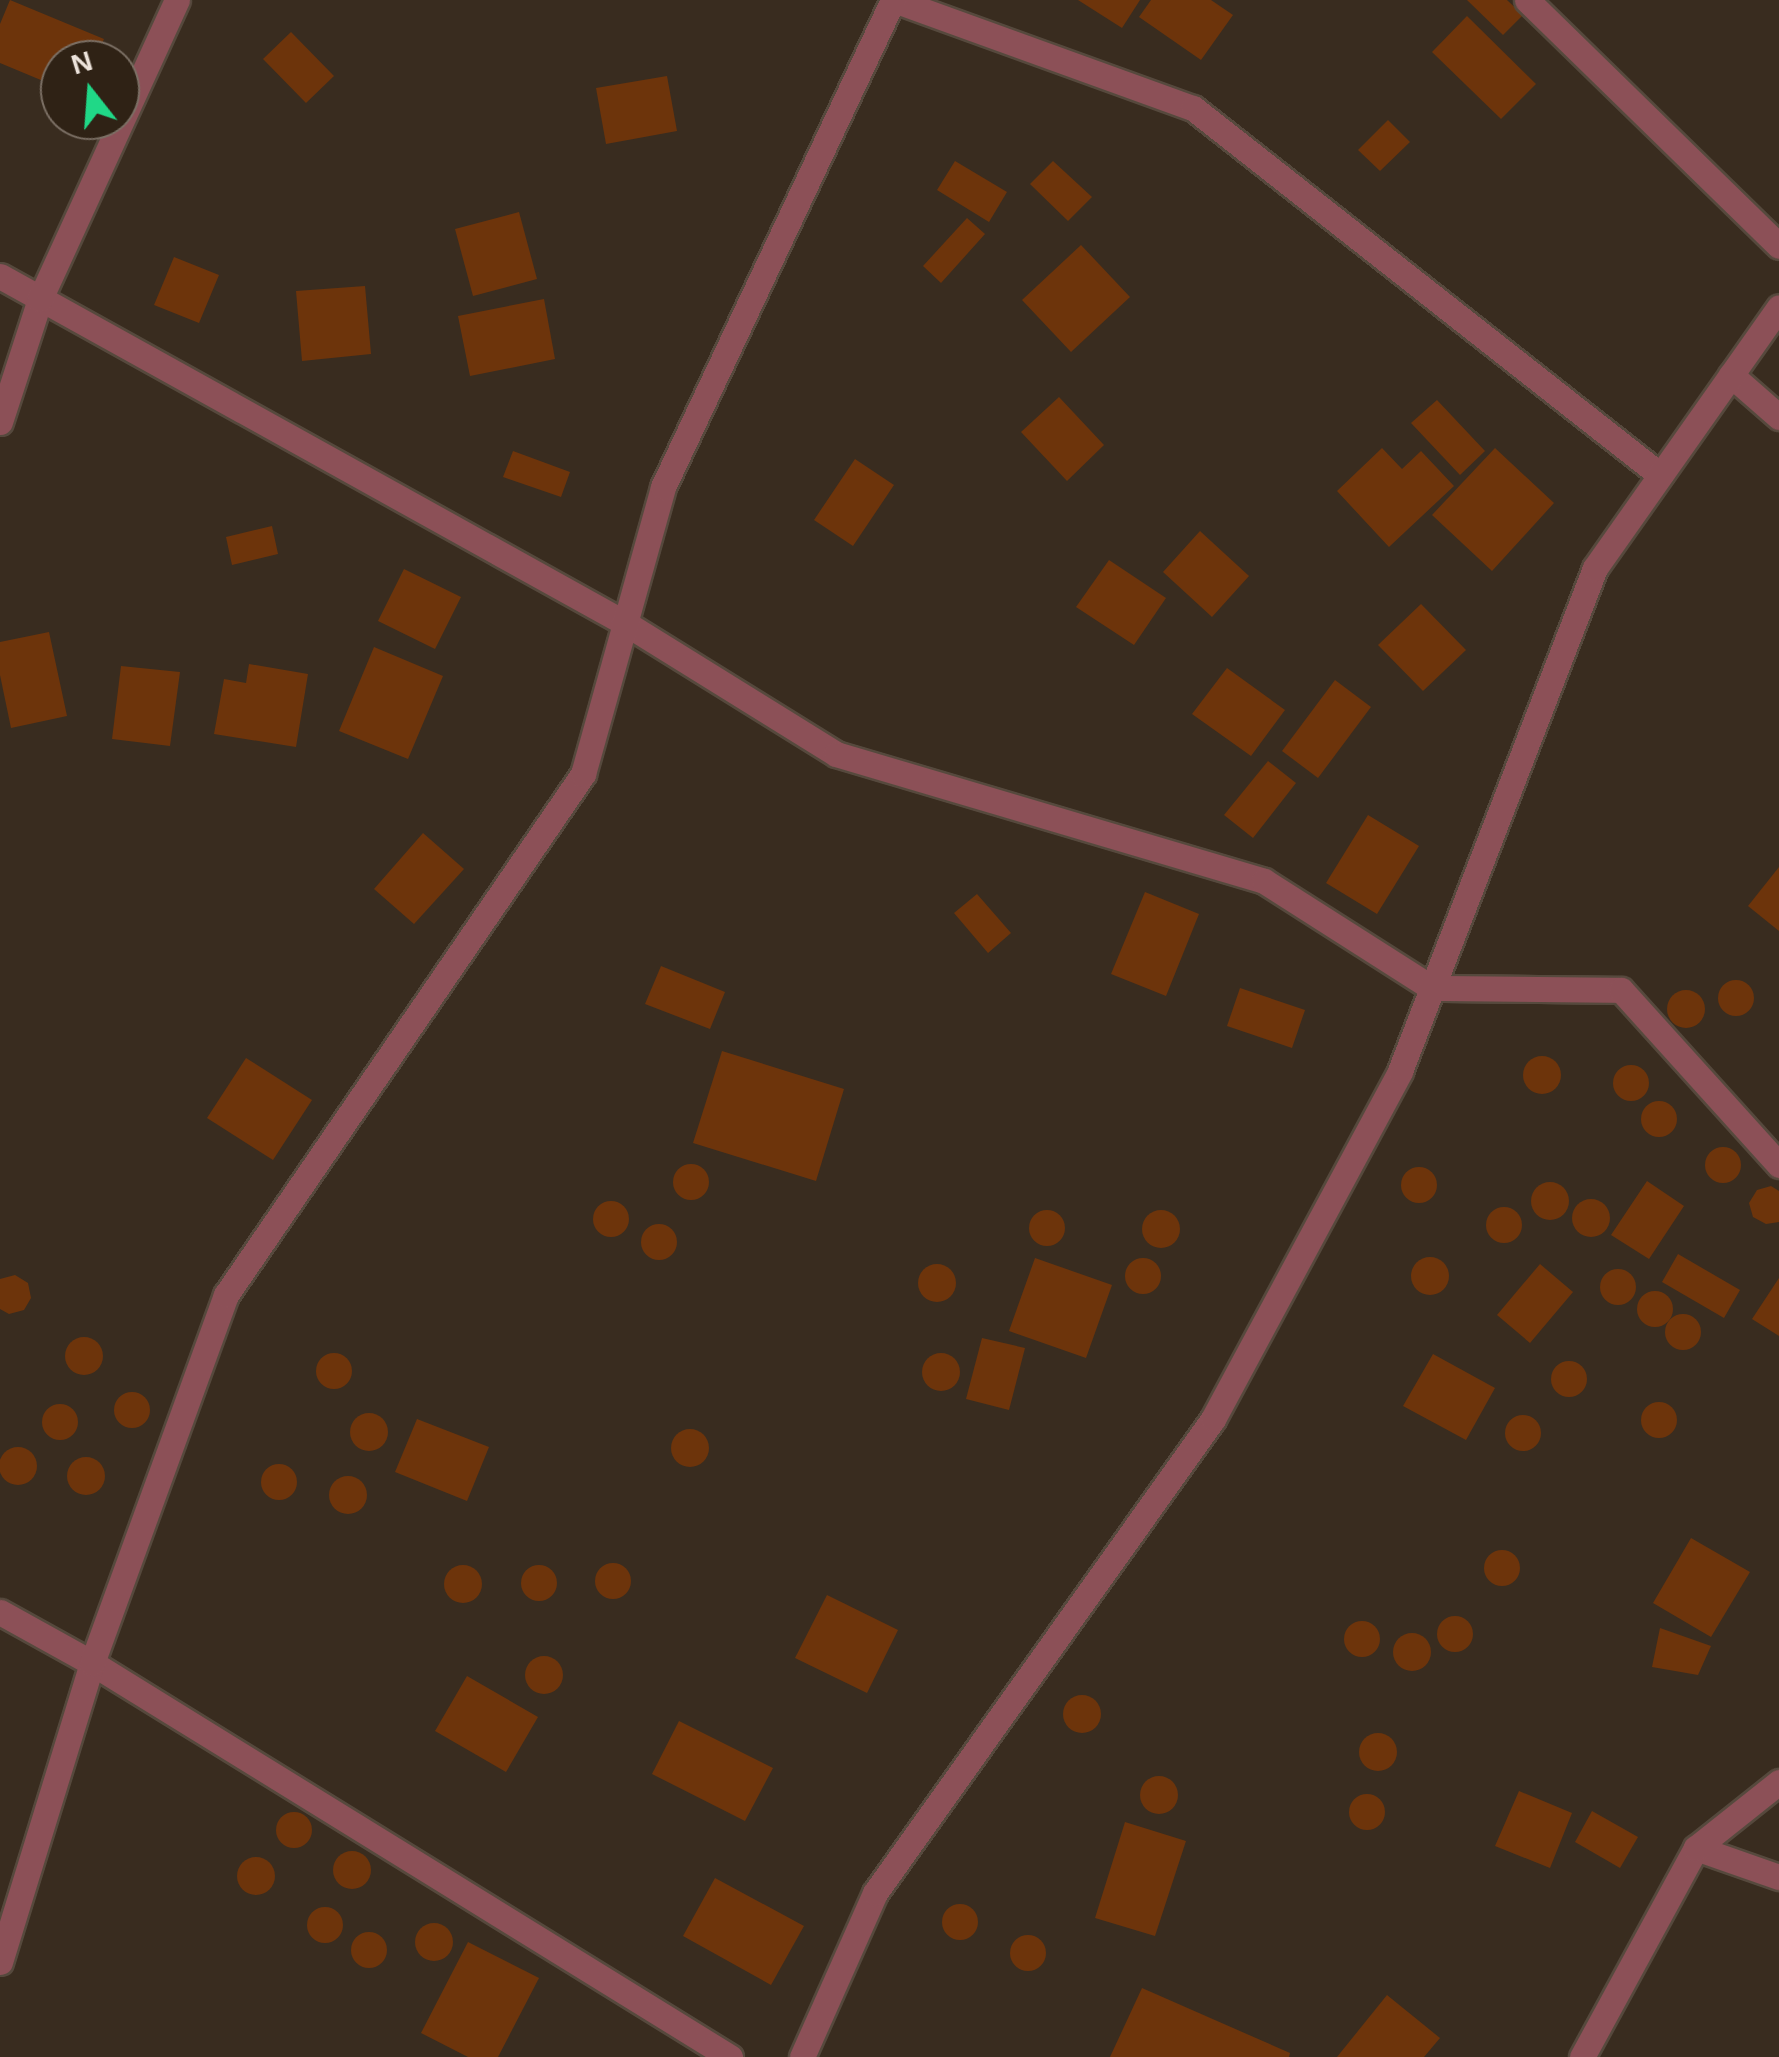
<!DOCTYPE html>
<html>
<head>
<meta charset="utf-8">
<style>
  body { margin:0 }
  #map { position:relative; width:1779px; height:2057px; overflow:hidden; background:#392c1f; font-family:Helvetica,sans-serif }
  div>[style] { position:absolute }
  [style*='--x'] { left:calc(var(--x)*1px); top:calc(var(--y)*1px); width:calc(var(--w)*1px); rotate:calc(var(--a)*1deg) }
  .building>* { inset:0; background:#6d340b }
  .round { border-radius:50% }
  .roads { filter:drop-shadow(2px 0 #56493d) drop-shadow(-2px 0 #56493d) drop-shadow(0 2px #56493d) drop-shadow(0 -2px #56493d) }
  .minor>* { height:25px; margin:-12.5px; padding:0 12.5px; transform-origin:12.5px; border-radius:12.5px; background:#8c5057 }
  span { translate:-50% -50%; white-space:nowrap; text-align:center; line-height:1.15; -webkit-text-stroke:8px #2f2215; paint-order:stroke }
  .north { position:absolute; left:40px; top:40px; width:100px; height:100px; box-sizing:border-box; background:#2f2215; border:2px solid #7b6f64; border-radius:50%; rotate:343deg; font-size:28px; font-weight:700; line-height:40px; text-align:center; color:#ece3db }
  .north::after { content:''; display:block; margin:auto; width:35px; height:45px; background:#20d887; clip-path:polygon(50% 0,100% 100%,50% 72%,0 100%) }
</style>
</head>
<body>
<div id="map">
  <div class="building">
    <div style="clip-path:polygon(10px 0,104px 39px,98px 53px,114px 60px,60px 60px,60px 88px,0 63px,0 24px)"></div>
    <div style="clip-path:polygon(1078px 0,1140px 0,1122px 28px)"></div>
    <div style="clip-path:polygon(1151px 0,1211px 0,1233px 15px,1201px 60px,1139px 17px)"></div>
    <div style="clip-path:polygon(1467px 0,1507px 0,1523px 15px,1503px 35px)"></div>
    <div style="clip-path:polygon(1467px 16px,1536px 84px,1501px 119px,1432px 52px)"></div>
    <div style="clip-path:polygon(291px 32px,334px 76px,306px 103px,263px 59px)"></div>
    <div style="clip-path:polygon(667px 76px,677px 131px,606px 144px,596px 88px)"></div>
    <div style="clip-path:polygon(1388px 120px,1410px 142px,1380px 171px,1358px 150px)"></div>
    <div style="clip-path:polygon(955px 161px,1007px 192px,989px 222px,937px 190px)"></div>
    <div style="clip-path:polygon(1053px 161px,1092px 197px,1068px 221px,1030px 184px)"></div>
    <div style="clip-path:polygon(519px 212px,537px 279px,473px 296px,455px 229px)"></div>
    <div style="clip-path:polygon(967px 218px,985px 234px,941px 283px,923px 266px)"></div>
    <div style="clip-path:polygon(1081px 245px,1130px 297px,1071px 352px,1022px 300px)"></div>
    <div style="clip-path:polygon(174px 257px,219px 275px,199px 323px,154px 305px)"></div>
    <div style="clip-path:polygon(365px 286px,371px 354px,302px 361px,296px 291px)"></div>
    <div style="clip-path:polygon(544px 299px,555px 359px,470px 376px,458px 316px)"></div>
    <div style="clip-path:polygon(1059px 397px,1104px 445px,1067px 481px,1021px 432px)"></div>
    <div style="clip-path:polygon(1437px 400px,1485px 451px,1460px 475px,1411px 423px)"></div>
    <div style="clip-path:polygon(1382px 448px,1402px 469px,1421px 451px,1454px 486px,1389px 547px,1337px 491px)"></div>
    <div style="clip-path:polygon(1495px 448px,1554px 503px,1492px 571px,1432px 515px)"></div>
    <div style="clip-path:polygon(513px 451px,570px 472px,561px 497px,503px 477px)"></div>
    <div style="clip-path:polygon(855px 459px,894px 485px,853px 546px,814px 520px)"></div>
    <div style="clip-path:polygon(272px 526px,278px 554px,232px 565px,226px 537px)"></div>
    <div style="clip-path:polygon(1200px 531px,1249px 576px,1212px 617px,1163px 572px)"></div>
    <div style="clip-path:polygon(1109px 560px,1166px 598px,1134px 645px,1076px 607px)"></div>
    <div style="clip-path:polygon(404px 569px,461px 597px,435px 649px,378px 621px)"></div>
    <div style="clip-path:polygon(1421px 604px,1466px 650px,1423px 691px,1378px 645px)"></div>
    <div style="clip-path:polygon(49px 632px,67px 716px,11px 728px,0 675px,0 642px)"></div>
    <div style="clip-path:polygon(374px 647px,443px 676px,408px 759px,339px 731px)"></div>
    <div style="clip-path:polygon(249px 664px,308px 674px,296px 747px,214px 734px,224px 679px,246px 683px)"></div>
    <div style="clip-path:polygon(121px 666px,180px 672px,170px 746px,112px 739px)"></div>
    <div style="clip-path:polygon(1227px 668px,1285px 710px,1251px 756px,1192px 714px)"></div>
    <div style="clip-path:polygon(1335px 680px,1371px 707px,1318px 778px,1282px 751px)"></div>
    <div style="clip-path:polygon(1268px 761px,1296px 783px,1253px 838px,1224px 815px)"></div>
    <div style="clip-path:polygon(1368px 815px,1419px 846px,1377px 914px,1326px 883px)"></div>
    <div style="clip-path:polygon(423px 833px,464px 869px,414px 924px,374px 889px)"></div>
    <div style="clip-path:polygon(1779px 867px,1779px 931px,1748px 906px)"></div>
    <div style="clip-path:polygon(1145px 892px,1199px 914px,1166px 996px,1111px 974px)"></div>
    <div style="clip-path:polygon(977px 894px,1011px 933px,988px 953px,954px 913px)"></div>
    <div style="clip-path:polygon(661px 966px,725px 992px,710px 1029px,645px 1004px)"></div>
    <div class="round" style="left:1718px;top:980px;width:36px;height:36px"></div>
    <div style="clip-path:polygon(1240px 988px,1305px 1010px,1292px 1048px,1227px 1026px)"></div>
    <div class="round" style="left:1667px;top:990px;width:38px;height:38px"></div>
    <div style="clip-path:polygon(722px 1051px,844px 1089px,816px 1181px,693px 1143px)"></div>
    <div class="round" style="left:1523px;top:1056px;width:38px;height:38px"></div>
    <div style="clip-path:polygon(246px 1058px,312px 1100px,273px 1160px,207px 1118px)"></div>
    <div class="round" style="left:1613px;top:1065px;width:36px;height:36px"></div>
    <div class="round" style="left:1641px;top:1101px;width:36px;height:36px"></div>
    <div class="round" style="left:1705px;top:1147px;width:36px;height:36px"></div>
    <div class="round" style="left:673px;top:1164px;width:36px;height:36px"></div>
    <div class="round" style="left:1401px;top:1167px;width:36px;height:36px"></div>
    <div style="clip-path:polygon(1647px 1181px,1684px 1206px,1649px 1259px,1611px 1235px)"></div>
    <div class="round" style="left:1531px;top:1182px;width:38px;height:38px"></div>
    <div style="clip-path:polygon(1771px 1186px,1779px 1191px,1779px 1222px,1766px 1224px,1753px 1217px,1749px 1203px,1757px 1190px)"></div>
    <div class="round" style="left:1572px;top:1199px;width:38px;height:38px"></div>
    <div class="round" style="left:593px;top:1201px;width:36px;height:36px"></div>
    <div class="round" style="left:1486px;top:1207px;width:36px;height:36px"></div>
    <div class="round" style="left:1029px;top:1210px;width:36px;height:36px"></div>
    <div class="round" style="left:1142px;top:1210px;width:38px;height:38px"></div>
    <div class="round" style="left:641px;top:1224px;width:36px;height:36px"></div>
    <div style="clip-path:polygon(1678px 1254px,1740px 1290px,1724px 1318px,1662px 1282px)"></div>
    <div class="round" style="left:1411px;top:1257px;width:38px;height:38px"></div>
    <div class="round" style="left:1125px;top:1258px;width:36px;height:36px"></div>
    <div style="clip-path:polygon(1035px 1258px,1112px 1285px,1086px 1358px,1009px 1331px)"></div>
    <div style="clip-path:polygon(1540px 1264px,1573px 1292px,1530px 1343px,1497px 1315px)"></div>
    <div class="round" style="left:918px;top:1264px;width:38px;height:38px"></div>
    <div class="round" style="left:1600px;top:1269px;width:36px;height:36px"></div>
    <div style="clip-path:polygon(15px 1275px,28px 1283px,31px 1298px,24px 1310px,9px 1314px,0 1309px,0 1279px)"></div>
    <div style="clip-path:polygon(1779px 1278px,1779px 1336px,1752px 1319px)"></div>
    <div class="round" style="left:1637px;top:1291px;width:36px;height:36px"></div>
    <div class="round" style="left:1665px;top:1314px;width:36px;height:36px"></div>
    <div class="round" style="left:65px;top:1337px;width:38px;height:38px"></div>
    <div style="clip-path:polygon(982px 1338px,1025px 1348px,1009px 1410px,966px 1399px)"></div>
    <div class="round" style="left:316px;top:1353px;width:36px;height:36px"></div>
    <div class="round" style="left:922px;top:1353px;width:38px;height:38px"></div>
    <div style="clip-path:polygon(1433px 1354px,1495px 1388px,1466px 1440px,1403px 1406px)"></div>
    <div class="round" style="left:1551px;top:1361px;width:36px;height:36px"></div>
    <div class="round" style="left:114px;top:1392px;width:36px;height:36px"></div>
    <div class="round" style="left:1641px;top:1402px;width:36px;height:36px"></div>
    <div class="round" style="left:42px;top:1404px;width:36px;height:36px"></div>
    <div class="round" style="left:350px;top:1413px;width:38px;height:38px"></div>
    <div class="round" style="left:1505px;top:1415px;width:36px;height:36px"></div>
    <div style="clip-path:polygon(417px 1419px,489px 1447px,467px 1501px,395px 1472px)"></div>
    <div class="round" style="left:671px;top:1429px;width:38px;height:38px"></div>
    <div class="round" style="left:-1px;top:1447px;width:38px;height:38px"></div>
    <div class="round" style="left:67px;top:1457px;width:38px;height:38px"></div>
    <div class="round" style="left:261px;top:1464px;width:36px;height:36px"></div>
    <div class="round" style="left:329px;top:1476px;width:38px;height:38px"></div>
    <div style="clip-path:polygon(1691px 1538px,1750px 1572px,1711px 1637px,1653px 1603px)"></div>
    <div class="round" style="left:1484px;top:1550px;width:36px;height:36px"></div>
    <div class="round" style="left:595px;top:1563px;width:36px;height:36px"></div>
    <div class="round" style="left:521px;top:1565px;width:36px;height:36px"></div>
    <div class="round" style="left:444px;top:1565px;width:38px;height:38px"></div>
    <div style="clip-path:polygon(827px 1595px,898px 1630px,867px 1693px,795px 1658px)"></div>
    <div class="round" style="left:1437px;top:1616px;width:36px;height:36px"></div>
    <div class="round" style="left:1344px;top:1621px;width:36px;height:36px"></div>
    <div style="clip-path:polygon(1660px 1628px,1711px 1646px,1698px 1675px,1652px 1667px)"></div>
    <div class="round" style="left:1393px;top:1633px;width:38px;height:38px"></div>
    <div class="round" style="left:525px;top:1656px;width:38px;height:38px"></div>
    <div style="clip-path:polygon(467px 1676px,538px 1717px,506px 1772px,435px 1731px)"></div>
    <div class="round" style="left:1063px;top:1695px;width:38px;height:38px"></div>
    <div style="clip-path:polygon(679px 1721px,773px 1768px,745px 1821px,652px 1774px)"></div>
    <div class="round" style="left:1359px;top:1733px;width:38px;height:38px"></div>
    <div class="round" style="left:1140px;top:1776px;width:38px;height:38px"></div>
    <div style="clip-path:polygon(1519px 1791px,1572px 1813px,1550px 1868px,1495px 1846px)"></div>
    <div class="round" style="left:1349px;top:1794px;width:36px;height:36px"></div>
    <div style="clip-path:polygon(1592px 1811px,1638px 1837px,1620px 1868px,1575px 1842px)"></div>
    <div class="round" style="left:276px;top:1812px;width:36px;height:36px"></div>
    <div style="clip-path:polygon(1125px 1822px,1186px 1841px,1155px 1936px,1095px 1918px)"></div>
    <div class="round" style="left:333px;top:1851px;width:38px;height:38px"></div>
    <div class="round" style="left:237px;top:1857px;width:38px;height:38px"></div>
    <div style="clip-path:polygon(715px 1878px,804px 1926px,771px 1985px,683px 1936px)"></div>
    <div class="round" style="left:942px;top:1904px;width:36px;height:36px"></div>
    <div class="round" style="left:307px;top:1907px;width:36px;height:36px"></div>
    <div class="round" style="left:415px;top:1923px;width:38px;height:38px"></div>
    <div class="round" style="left:351px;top:1932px;width:36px;height:36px"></div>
    <div class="round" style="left:1010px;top:1935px;width:36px;height:36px"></div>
    <div style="clip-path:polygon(468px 1942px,539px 1978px,498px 2057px,468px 2057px,421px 2033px)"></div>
    <div style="clip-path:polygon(1142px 1988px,1290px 2053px,1289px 2057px,1110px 2057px)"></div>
    <div style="clip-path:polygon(1387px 1995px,1440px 2038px,1424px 2057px,1337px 2057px)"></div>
  </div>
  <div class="roads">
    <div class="minor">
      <div style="--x:894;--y:0;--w:318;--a:19.9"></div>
      <div style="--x:1193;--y:108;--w:594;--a:38.16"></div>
      <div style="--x:1527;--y:0;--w:352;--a:44.3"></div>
      <div style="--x:0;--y:276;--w:715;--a:29.04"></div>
      <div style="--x:625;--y:623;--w:248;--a:31.8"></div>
      <div style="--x:836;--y:754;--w:446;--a:16.5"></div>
      <div style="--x:1264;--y:881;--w:199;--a:32.5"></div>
      <div style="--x:1432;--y:988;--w:189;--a:0.6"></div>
      <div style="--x:1621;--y:990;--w:236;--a:47.9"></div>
      <div style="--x:1731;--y:375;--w:64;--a:41.2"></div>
      <div style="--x:0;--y:422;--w:129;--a:-72"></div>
      <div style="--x:40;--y:299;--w:329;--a:-65.4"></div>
      <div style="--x:0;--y:1612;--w:105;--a:29"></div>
      <div style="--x:92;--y:1663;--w:750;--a:31.7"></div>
      <div style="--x:1696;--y:1848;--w:88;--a:19.3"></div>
      <div style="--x:0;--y:1962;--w:313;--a:-72.9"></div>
      <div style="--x:92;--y:1663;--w:392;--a:-70"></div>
      <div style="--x:226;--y:1295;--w:632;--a:-55.58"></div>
      <div style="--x:583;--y:774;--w:298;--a:-74.4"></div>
      <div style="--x:663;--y:487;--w:539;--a:-64.72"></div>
      <div style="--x:802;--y:2057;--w:180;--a:-66"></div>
      <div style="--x:875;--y:1893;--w:582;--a:-54.51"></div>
      <div style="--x:1213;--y:1419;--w:395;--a:-61.7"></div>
      <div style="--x:1400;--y:1071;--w:539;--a:-68.81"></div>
      <div style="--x:1595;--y:568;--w:319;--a:-54.8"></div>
      <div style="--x:1582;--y:2057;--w:238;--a:-61.4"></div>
      <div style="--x:1696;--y:1848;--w:106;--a:-38.5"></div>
    </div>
  </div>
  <div class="north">N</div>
</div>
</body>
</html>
